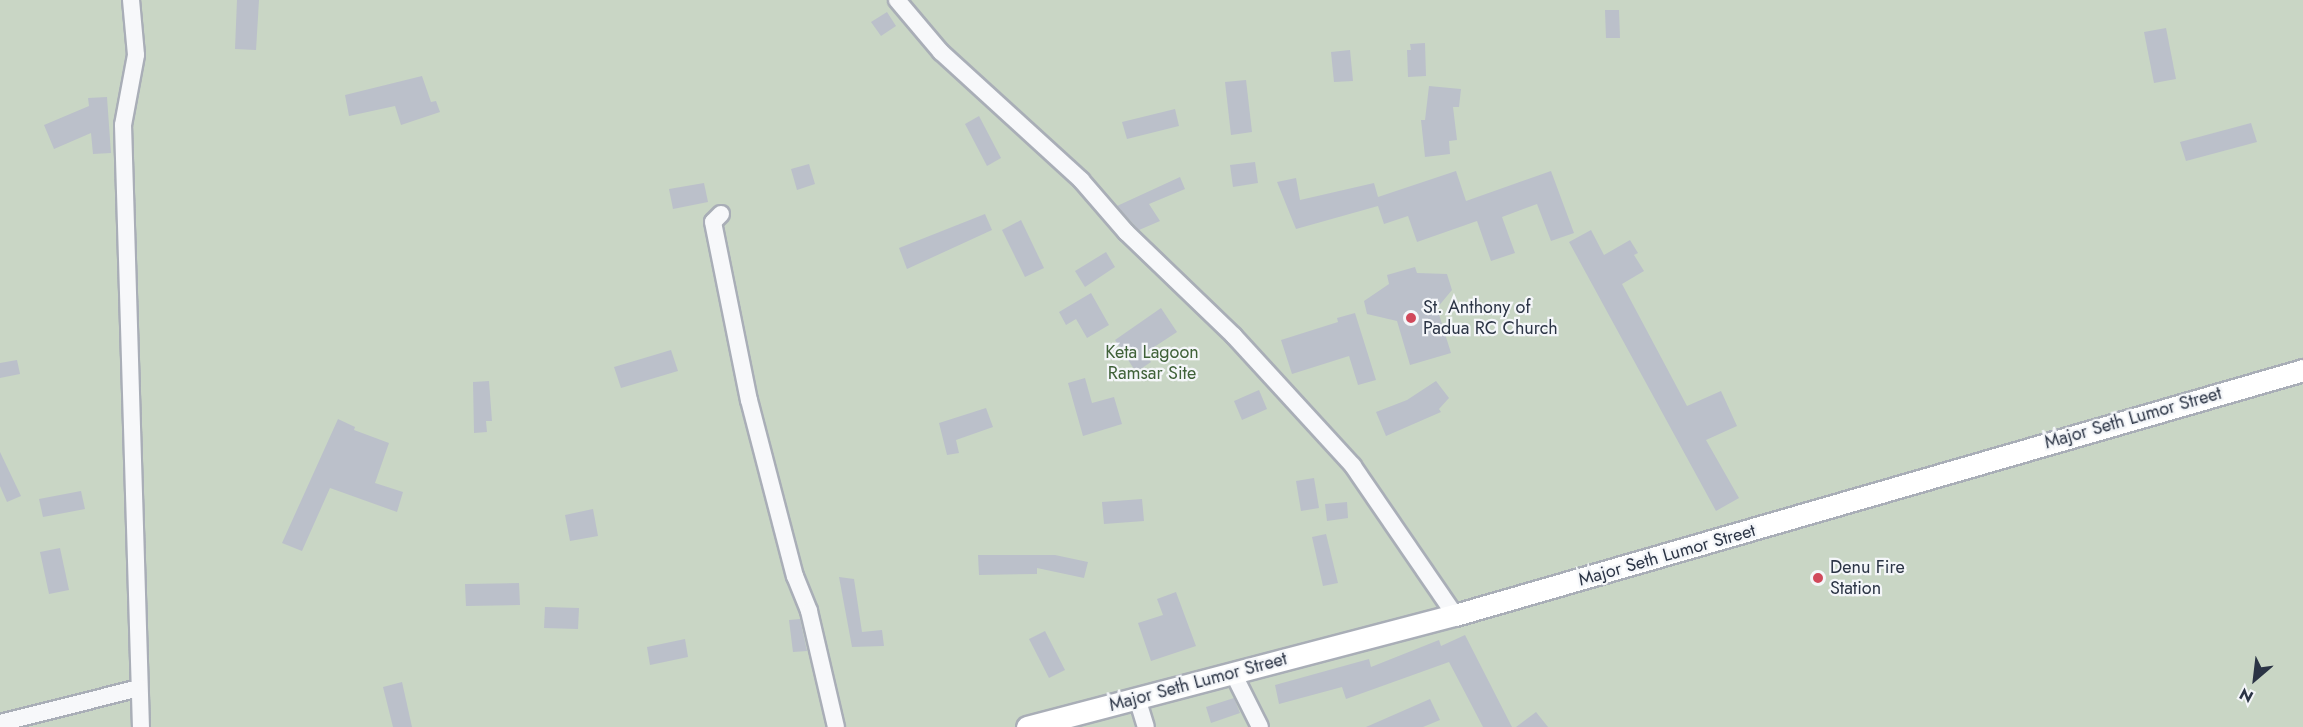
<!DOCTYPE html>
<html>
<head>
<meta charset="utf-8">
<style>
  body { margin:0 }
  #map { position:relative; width:2303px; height:727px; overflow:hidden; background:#e4e7ec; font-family:Jost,sans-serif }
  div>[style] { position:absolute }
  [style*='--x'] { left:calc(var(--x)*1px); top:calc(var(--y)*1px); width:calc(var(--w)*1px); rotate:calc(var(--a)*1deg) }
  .green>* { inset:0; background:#c9d6c5 }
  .building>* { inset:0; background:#bbc0ca }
  .roads { filter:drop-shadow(2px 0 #a9aeb7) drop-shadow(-2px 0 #a9aeb7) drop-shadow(0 2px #a9aeb7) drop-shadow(0 -2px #a9aeb7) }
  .minor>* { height:16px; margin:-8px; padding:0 8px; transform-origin:8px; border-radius:8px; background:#f7f8fa }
  .major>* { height:21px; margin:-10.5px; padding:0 10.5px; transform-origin:10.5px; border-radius:10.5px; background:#fff }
  .dots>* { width:16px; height:16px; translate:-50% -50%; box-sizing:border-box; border:3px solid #f4f6f9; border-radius:50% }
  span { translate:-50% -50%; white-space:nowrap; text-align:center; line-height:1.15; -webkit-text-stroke:4.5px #f4f6f9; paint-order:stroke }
  .poi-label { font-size:18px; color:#2b3445 }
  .left { translate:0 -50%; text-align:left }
  .park-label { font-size:18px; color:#3f6138 }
  .street-label { font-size:18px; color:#2b3445 }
  .north { position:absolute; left:2225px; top:649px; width:60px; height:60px; -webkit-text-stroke:4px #f4f6f9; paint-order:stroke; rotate:208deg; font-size:16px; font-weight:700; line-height:24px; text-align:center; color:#2b3445 }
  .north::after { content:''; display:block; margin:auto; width:21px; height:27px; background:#2b3445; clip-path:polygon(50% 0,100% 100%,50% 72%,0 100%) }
</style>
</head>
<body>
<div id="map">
  <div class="green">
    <div style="clip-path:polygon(0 0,2303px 0,2303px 727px,0 727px)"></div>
  </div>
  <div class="building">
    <div style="clip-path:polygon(237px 0,259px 0,256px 50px,235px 49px)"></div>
    <div style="clip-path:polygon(1605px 10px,1619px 10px,1620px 38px,1606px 38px)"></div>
    <div style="clip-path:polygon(887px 12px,896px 26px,881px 36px,871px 22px)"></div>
    <div style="clip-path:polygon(2166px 28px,2176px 79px,2154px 83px,2144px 32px)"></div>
    <div style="clip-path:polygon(1425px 43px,1426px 76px,1408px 77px,1407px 50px,1411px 50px,1410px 44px)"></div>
    <div style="clip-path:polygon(1350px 50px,1353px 81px,1334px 82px,1331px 52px)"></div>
    <div style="clip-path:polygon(422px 76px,431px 102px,436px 101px,440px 112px,401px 125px,395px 106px,349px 116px,345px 95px)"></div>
    <div style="clip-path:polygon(1246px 80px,1252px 132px,1231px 135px,1225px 82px)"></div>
    <div style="clip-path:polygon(1429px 86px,1461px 89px,1459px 107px,1453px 107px,1457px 140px,1449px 141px,1450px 154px,1425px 157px,1421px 120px,1425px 120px)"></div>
    <div style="clip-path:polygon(107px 97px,111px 153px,93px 154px,91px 133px,54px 149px,44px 125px,89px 106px,88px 98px)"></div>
    <div style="clip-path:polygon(1175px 109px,1179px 126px,1127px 139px,1122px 122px)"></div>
    <div style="clip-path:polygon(979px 116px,1001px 158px,987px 166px,965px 124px)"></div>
    <div style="clip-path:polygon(2251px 123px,2257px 142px,2186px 161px,2180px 142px)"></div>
    <div style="clip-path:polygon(1255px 162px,1258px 183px,1233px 187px,1230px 165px)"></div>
    <div style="clip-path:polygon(809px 164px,815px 184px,797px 190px,791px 169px)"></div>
    <div style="clip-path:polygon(1456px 171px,1466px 201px,1551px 171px,1574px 233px,1551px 241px,1537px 204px,1502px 217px,1515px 253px,1491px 261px,1477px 221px,1417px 242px,1408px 216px,1384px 224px,1378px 206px,1296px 229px,1277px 182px,1296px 178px,1300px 200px,1374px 183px,1378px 197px)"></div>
    <div style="clip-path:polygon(1180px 177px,1185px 189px,1149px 204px,1160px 221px,1139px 230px,1117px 206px)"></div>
    <div style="clip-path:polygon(704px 183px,708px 202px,673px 209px,669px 189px)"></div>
    <div style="clip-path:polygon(985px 214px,992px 230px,907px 269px,899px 248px)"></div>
    <div style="clip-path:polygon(1021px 220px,1044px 268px,1025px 277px,1002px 230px)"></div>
    <div style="clip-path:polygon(1591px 230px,1604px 255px,1630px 240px,1638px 253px,1634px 255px,1644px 271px,1622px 284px,1687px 406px,1721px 391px,1737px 426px,1706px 440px,1739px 498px,1716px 511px,1569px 242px)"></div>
    <div style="clip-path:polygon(1106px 252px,1115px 267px,1085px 287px,1075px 271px)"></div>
    <div style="clip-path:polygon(1415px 267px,1417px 273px,1447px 274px,1452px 290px,1437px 308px,1451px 353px,1410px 365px,1397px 321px,1367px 314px,1364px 301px,1389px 284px,1387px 275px)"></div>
    <div style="clip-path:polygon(1091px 293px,1109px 325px,1087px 338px,1076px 319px,1066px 325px,1059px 312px)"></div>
    <div style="clip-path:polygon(1161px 308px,1177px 332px,1145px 353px,1151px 362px,1136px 372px,1115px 340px)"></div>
    <div style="clip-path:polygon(1355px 313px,1376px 380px,1358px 385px,1349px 356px,1292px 374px,1281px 340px,1338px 322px,1337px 318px)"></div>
    <div style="clip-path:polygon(671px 350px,678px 371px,621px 388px,614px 367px)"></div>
    <div style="clip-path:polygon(17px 360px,20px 374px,0 378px,0 363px)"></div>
    <div style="clip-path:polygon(1085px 378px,1092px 403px,1114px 397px,1122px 424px,1083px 436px,1068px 383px)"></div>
    <div style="clip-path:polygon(489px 381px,492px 421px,486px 421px,487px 432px,474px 433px,473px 382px)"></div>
    <div style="clip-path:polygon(1436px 381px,1449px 398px,1439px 409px,1441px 412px,1386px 436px,1376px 412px,1407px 400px)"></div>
    <div style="clip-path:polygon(1259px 390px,1267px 409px,1242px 420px,1234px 401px)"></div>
    <div style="clip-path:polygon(986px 408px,993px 427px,956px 440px,959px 453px,947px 455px,939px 423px)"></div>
    <div style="clip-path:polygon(338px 419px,355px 427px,354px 430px,389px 443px,375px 483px,403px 492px,397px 512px,330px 488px,302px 551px,282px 543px)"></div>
    <div style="clip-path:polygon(0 452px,21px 496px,7px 502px,0 486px)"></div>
    <div style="clip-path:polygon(1314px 478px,1319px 508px,1301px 511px,1296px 481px)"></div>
    <div style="clip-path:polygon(81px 491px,85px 509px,43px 517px,39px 499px)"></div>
    <div style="clip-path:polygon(1142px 499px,1144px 521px,1104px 524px,1102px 502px)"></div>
    <div style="clip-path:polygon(1347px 502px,1348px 518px,1327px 521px,1325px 504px)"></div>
    <div style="clip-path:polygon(593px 509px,598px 536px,570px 541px,565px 515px)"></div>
    <div style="clip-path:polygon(1326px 534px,1338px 583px,1323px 586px,1312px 537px)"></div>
    <div style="clip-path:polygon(60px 548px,69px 590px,49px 594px,40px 552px)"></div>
    <div style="clip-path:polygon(978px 555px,1055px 555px,1088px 562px,1084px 578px,1037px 568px,1037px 574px,979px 575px)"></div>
    <div style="clip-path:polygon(839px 577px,854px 579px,862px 632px,882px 630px,884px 646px,852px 647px)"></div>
    <div style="clip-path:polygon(519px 583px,520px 605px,466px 606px,465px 584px)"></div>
    <div style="clip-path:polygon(1176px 592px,1196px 646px,1151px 661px,1138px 623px,1163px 615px,1157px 599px)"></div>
    <div style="clip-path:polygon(545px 607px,579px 608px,578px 629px,544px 628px)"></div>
    <div style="clip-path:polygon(800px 619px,807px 651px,793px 652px,789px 620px)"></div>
    <div style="clip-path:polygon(1045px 631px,1065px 670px,1049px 678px,1029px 639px)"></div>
    <div style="clip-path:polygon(1465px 635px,1512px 727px,1483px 727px,1449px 662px,1346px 699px,1342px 687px,1279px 704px,1275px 685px,1369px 659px,1371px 667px,1439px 640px,1441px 646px)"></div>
    <div style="clip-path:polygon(685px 639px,688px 657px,650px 665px,647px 647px)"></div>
    <div style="clip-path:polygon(402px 682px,412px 727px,393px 727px,383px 687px)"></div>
    <div style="clip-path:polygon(1234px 698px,1240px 713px,1211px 723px,1206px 707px)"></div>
    <div style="clip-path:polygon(1430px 699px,1440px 720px,1423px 727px,1366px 727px)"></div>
    <div style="clip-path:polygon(1536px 712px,1548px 727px,1516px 727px)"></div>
  </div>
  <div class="roads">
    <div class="minor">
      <div style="--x:131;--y:0;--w:55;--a:84.8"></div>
      <div style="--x:136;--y:55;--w:71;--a:100.5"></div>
      <div style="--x:123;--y:125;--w:602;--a:88.29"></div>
      <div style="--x:897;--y:0;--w:68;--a:49.8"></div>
      <div style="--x:941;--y:52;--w:190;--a:42.4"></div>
      <div style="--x:1081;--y:180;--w:69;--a:49.1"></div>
      <div style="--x:1126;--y:232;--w:150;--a:43.9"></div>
      <div style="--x:1234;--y:336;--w:176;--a:47.5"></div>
      <div style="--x:1353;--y:466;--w:181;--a:55.6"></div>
      <div style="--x:721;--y:214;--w:11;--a:135"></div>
      <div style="--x:713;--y:222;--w:182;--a:78.6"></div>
      <div style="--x:749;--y:400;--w:182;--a:75.4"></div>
      <div style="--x:795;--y:576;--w:38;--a:68"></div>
      <div style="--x:809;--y:611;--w:119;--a:76.9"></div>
      <div style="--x:1233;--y:673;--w:60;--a:63.4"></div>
      <div style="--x:1137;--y:698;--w:30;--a:73"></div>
      <div style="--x:0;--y:723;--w:143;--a:-14.1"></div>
    </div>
    <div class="major">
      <div style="--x:1027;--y:727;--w:442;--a:-14.7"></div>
      <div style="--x:1455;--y:615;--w:883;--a:-16.11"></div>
    </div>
  </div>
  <div class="dots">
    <div style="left:1411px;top:318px;background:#d1495b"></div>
    <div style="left:1818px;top:578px;background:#d1495b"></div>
  </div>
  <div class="poi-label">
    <span class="left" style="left:1423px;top:318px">St. Anthony of<br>Padua RC Church</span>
    <span class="left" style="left:1830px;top:578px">Denu Fire<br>Station</span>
  </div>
  <div class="park-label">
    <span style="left:1152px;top:363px">Keta Lagoon<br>Ramsar Site</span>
  </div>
  <div class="street-label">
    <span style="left:2133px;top:418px;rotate:-16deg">Major Seth Lumor Street</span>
    <span style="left:1667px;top:555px;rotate:-16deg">Major Seth Lumor Street</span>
    <span style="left:1198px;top:682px;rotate:-15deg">Major Seth Lumor Street</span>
  </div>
  <div class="north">N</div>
</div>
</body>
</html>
